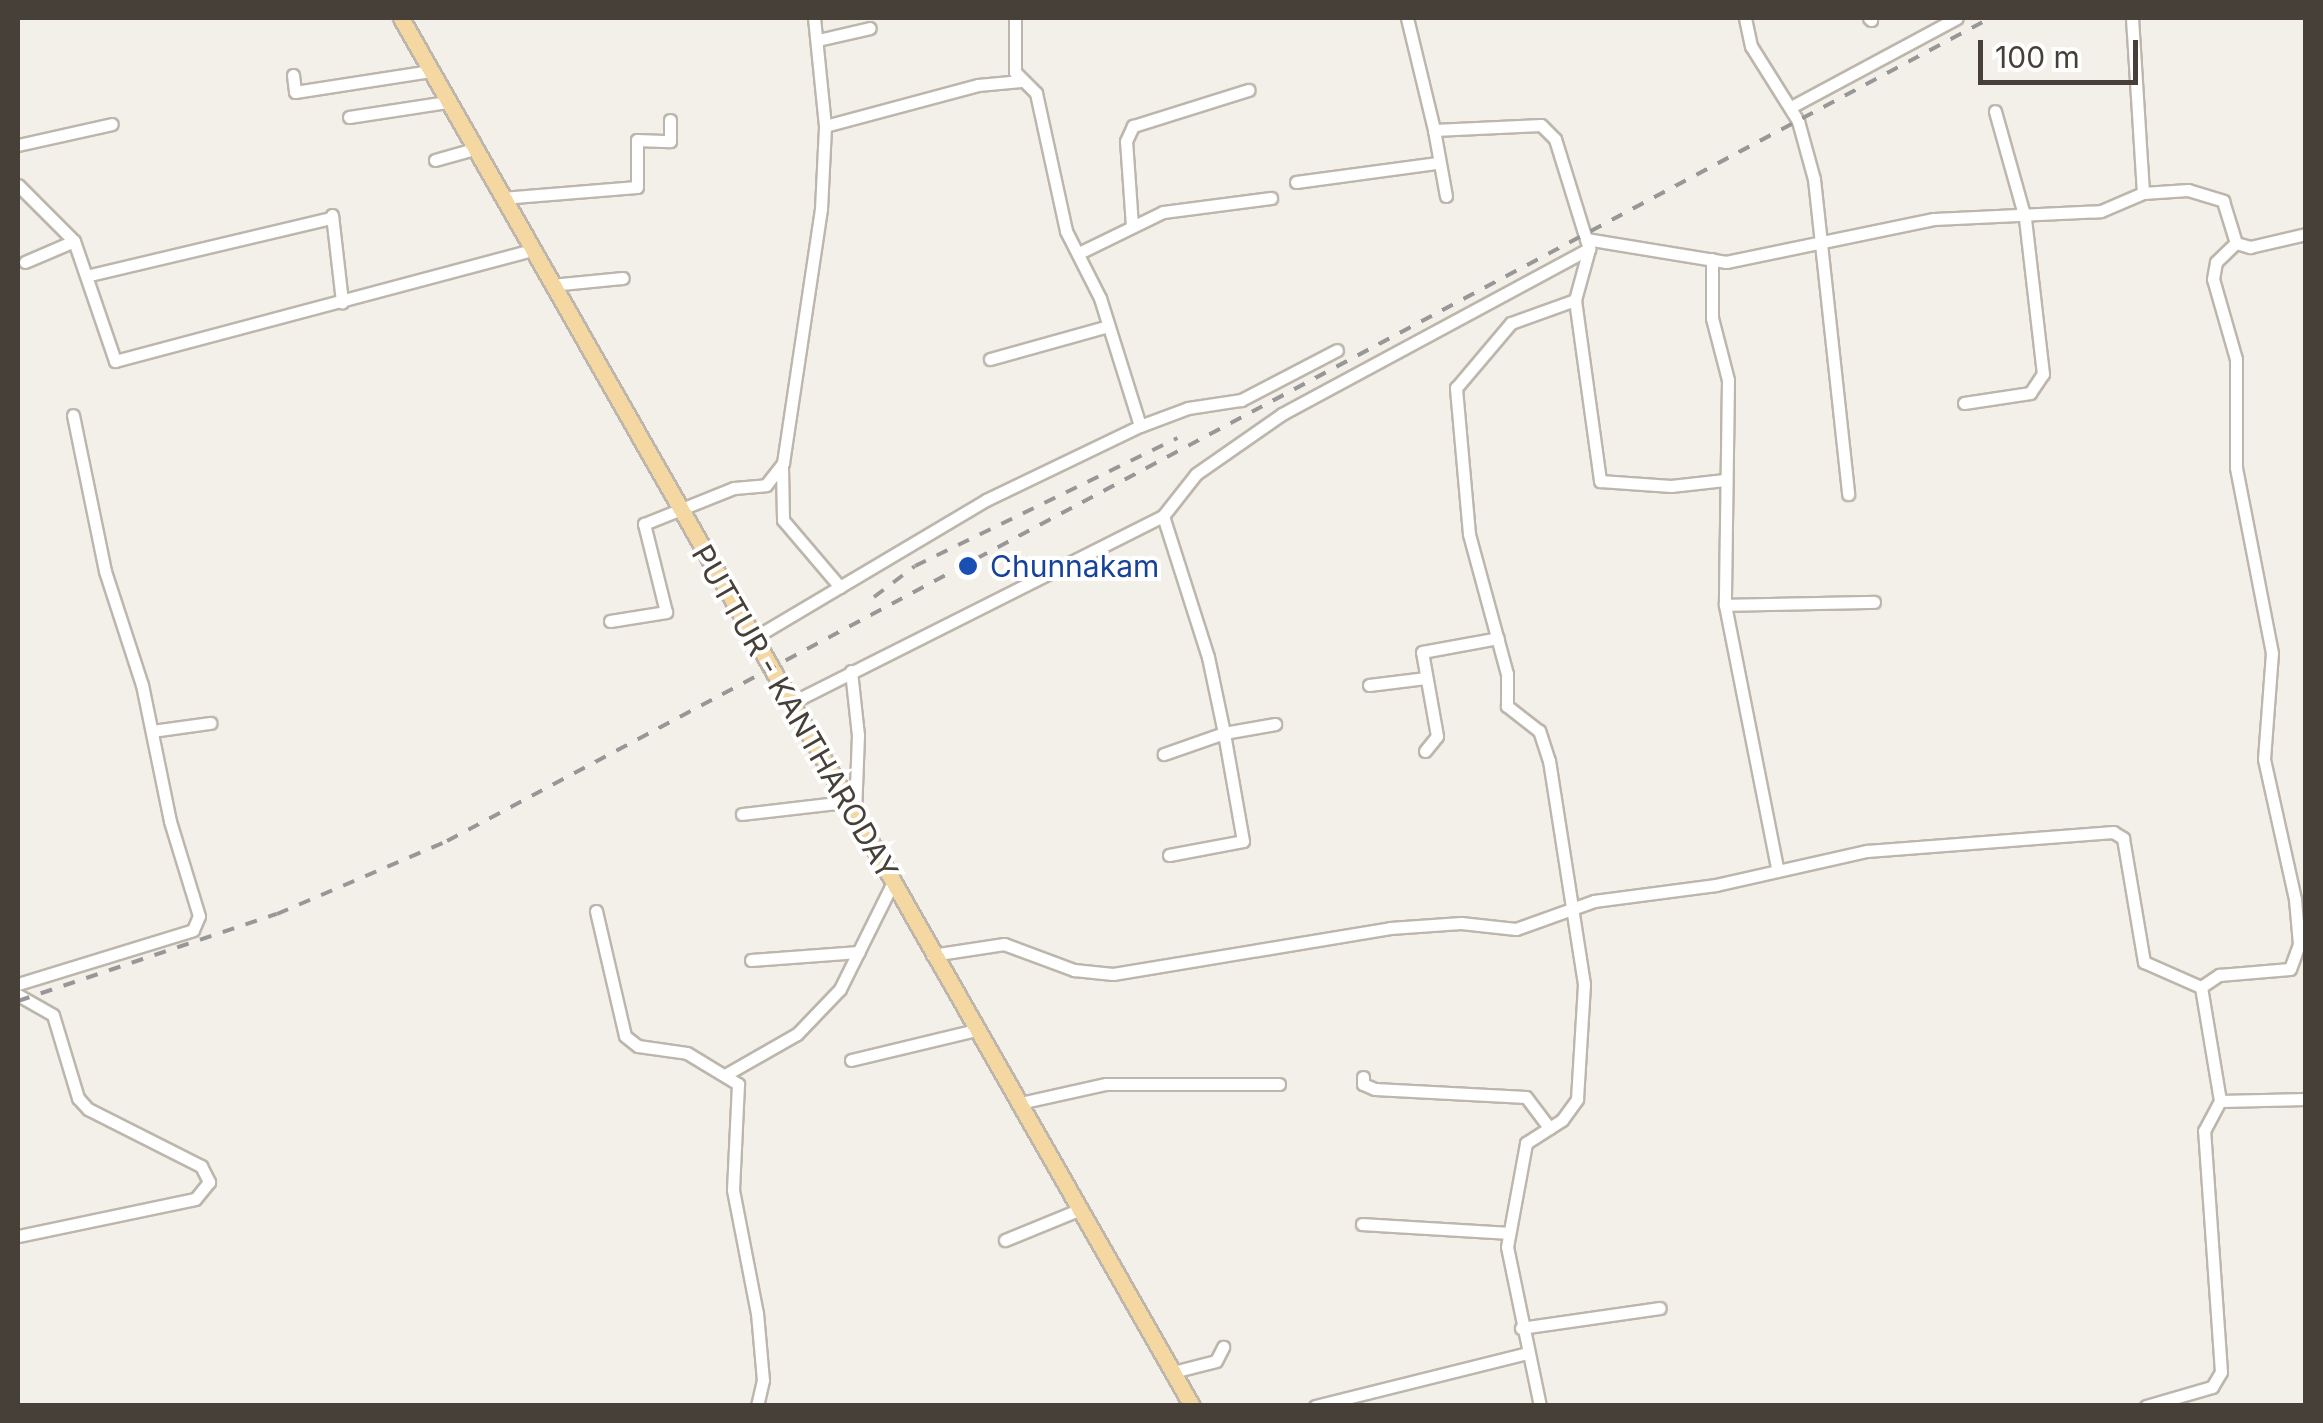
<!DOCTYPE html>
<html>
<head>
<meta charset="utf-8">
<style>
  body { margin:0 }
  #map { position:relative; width:2323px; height:1423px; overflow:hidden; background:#f3efe9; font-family:Inter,sans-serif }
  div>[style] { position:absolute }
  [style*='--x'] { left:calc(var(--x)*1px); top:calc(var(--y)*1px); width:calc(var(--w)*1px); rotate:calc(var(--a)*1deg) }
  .roads { filter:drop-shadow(2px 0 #bdb6ac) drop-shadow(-2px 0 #bdb6ac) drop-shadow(0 2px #bdb6ac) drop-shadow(0 -2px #bdb6ac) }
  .minor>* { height:11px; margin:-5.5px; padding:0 5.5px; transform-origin:5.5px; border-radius:5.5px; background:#fff }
  .major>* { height:15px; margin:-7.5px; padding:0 7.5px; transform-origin:7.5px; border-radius:7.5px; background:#f4d7a1 }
  .rail>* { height:4px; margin-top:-2px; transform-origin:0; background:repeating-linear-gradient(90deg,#979797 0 12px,transparent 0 24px) }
  .dots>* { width:28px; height:28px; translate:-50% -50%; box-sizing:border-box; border:5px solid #fff; border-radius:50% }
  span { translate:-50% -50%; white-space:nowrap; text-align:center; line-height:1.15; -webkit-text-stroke:8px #fff; paint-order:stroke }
  .transit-label { font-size:30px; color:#164399 }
  .left { translate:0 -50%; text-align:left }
  .street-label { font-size:30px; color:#464038 }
  .frame { position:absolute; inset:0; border:20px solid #464038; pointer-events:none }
  .scale { position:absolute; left:1978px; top:40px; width:160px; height:45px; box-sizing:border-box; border:5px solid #464038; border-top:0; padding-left:12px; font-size:30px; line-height:35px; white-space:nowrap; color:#464038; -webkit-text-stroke:8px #fff; paint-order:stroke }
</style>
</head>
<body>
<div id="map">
  <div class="roads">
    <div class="minor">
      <div style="--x:1015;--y:18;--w:54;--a:90"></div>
      <div style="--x:1015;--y:72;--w:30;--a:45"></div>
      <div style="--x:1036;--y:93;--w:141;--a:77.7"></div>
      <div style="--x:1066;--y:231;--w:75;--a:63.1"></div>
      <div style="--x:1100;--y:298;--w:134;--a:72.6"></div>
      <div style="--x:1407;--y:18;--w:115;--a:76.4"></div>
      <div style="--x:1434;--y:130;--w:107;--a:-2.7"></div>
      <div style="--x:1541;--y:125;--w:20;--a:45"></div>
      <div style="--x:1555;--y:139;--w:115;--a:72.8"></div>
      <div style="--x:1589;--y:249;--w:53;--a:105.4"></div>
      <div style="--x:1575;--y:300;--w:183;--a:82.1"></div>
      <div style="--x:1600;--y:481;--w:71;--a:4"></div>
      <div style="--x:1671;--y:486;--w:54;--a:-6.3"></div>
      <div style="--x:1745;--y:18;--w:29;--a:78"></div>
      <div style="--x:1751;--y:46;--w:89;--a:57.9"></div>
      <div style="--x:1798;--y:121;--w:60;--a:74.6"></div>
      <div style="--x:1814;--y:179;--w:317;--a:83.8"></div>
      <div style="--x:1869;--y:18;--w:3;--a:45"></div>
      <div style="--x:2132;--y:18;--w:175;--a:86.4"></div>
      <div style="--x:818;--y:40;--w:53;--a:-13"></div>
      <div style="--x:293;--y:75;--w:17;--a:83"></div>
      <div style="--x:295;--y:92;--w:137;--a:-8.8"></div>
      <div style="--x:1791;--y:107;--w:188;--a:-28.2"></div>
      <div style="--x:349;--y:117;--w:99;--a:-8.7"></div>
      <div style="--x:825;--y:126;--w:158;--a:-15"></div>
      <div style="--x:978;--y:85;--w:43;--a:-5.3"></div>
      <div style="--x:1434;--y:130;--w:67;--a:79.7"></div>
      <div style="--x:18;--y:145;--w:96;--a:-12.6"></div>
      <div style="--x:435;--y:160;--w:41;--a:-15.8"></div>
      <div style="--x:1296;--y:182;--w:141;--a:-7.7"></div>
      <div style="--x:18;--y:185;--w:79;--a:45"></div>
      <div style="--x:74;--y:241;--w:127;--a:71.1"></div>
      <div style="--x:115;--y:361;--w:431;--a:-14.9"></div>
      <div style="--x:502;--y:198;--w:135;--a:-4.7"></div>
      <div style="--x:637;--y:187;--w:47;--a:-90"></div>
      <div style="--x:637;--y:140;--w:33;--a:2"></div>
      <div style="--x:670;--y:141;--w:21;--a:-90"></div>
      <div style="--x:332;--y:215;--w:88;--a:83.4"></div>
      <div style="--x:1132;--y:226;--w:85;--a:-94"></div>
      <div style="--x:1126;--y:141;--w:17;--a:-65"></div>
      <div style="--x:1133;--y:126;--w:121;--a:-17.4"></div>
      <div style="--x:1586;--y:239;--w:142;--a:9.3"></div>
      <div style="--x:1726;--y:262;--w:212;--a:-11.7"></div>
      <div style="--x:1934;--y:219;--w:167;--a:-2.7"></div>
      <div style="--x:2101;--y:211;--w:46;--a:-23.2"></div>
      <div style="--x:2143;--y:193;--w:45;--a:-3.8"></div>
      <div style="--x:2188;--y:190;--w:37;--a:17"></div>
      <div style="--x:2223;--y:201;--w:44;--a:72.8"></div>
      <div style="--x:2236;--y:243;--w:15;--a:16"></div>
      <div style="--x:2250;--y:247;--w:57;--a:-13.1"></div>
      <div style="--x:1081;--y:252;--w:91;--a:-26"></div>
      <div style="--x:1163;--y:212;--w:109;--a:-7.4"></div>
      <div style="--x:1712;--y:259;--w:59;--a:90"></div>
      <div style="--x:1712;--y:318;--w:64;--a:75.5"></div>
      <div style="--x:1728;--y:380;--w:225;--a:90.8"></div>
      <div style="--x:1725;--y:605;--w:268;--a:78.8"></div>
      <div style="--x:25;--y:262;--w:53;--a:-23.2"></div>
      <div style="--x:90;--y:275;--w:249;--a:-13.3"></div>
      <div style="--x:551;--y:285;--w:72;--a:-5.6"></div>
      <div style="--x:990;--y:359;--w:123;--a:-15.6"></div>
      <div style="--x:1964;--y:403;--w:67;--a:-8.6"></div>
      <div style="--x:2030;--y:393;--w:23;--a:-56"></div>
      <div style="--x:2043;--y:374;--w:157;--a:-96.6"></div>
      <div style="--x:2025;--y:218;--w:111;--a:-105.7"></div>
      <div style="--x:782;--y:467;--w:53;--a:88.9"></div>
      <div style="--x:783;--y:520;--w:88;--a:49.6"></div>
      <div style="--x:1163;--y:516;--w:148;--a:72.3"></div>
      <div style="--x:1208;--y:657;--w:78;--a:78.1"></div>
      <div style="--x:1224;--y:733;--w:64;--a:160.7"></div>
      <div style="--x:1725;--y:605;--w:149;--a:-1.2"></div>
      <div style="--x:610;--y:621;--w:57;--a:-9.1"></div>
      <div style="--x:666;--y:612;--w:91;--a:-104"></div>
      <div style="--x:644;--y:524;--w:97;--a:-21.8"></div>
      <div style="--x:734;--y:488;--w:32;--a:-5"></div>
      <div style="--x:766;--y:485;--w:28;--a:-52"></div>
      <div style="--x:783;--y:463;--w:257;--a:-81.5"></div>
      <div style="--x:821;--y:209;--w:83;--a:-87.2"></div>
      <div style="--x:825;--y:126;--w:109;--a:-95.8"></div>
      <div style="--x:752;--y:639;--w:272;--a:-30.7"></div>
      <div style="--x:986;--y:500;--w:171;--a:-25.7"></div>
      <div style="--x:1140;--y:426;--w:51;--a:-20.6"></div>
      <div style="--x:1188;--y:408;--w:54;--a:-8.6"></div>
      <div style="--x:1241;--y:400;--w:108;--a:-27.5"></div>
      <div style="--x:851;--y:671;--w:64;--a:83.8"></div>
      <div style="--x:858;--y:735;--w:77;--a:92.2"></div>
      <div style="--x:1369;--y:685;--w:57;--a:-7"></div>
      <div style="--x:791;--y:703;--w:416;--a:-26.7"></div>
      <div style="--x:1163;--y:516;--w:53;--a:-51.8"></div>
      <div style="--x:1196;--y:474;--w:105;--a:-34.9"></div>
      <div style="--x:1282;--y:414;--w:349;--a:-28.3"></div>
      <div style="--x:152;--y:731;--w:59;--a:-7.9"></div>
      <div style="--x:1425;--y:751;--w:19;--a:-51"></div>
      <div style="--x:1437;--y:736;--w:85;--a:-100.1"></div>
      <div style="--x:1422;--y:652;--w:77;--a:-10.4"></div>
      <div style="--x:742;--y:814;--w:105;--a:-6.6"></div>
      <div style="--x:1169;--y:855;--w:75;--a:-10.7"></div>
      <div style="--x:1243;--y:841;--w:110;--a:-100"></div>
      <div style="--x:1224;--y:733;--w:52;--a:-10"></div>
      <div style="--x:596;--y:911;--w:128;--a:76.9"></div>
      <div style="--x:625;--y:1036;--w:16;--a:38"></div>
      <div style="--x:638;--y:1046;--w:49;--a:8.1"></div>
      <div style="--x:687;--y:1053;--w:60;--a:31.3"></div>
      <div style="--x:738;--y:1084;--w:106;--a:92.7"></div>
      <div style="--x:733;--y:1190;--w:125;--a:79"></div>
      <div style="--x:757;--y:1313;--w:67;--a:84.9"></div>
      <div style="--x:763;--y:1380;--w:27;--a:103"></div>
      <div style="--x:932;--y:955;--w:73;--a:-8.7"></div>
      <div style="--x:1004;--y:944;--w:75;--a:20.4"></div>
      <div style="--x:1074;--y:970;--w:39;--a:6"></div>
      <div style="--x:1113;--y:974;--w:281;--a:-9.4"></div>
      <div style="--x:1390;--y:928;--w:71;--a:-4"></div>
      <div style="--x:1461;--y:923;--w:55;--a:6.2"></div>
      <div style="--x:1516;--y:929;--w:83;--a:-19.7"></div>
      <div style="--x:1594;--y:901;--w:123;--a:-7.5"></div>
      <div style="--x:1716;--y:885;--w:155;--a:-12.7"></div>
      <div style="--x:1867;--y:851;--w:247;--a:-4.4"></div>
      <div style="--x:2113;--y:832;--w:12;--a:31"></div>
      <div style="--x:2123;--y:838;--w:126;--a:80.4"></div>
      <div style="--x:2144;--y:962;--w:62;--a:23.7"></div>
      <div style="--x:2201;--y:987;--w:116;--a:80.5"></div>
      <div style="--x:2220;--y:1101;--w:86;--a:-1.3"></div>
      <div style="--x:751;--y:960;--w:108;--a:-4.2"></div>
      <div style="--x:18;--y:984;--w:183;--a:-17.1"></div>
      <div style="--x:193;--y:930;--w:15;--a:-67"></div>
      <div style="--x:199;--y:916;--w:99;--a:-107"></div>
      <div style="--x:170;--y:821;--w:139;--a:-101.6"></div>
      <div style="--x:142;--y:685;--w:120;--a:-108"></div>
      <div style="--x:105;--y:571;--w:159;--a:-101.6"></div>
      <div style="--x:2201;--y:987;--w:22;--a:-34"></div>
      <div style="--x:2219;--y:975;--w:71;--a:-4.8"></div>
      <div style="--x:2290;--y:969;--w:27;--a:-70"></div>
      <div style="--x:2299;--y:944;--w:45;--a:-95.1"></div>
      <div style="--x:2295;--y:899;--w:143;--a:-102.5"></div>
      <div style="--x:2264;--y:759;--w:106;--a:-85.7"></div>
      <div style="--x:2272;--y:653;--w:189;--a:-101"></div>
      <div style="--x:2236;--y:467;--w:108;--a:-90"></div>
      <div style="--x:2236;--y:359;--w:83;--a:-106"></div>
      <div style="--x:2213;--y:279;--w:17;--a:-80"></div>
      <div style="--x:2216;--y:262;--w:28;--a:-44"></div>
      <div style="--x:18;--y:995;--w:40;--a:29.7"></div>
      <div style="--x:53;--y:1015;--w:87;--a:73.2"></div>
      <div style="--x:78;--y:1098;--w:15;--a:48"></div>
      <div style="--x:88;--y:1109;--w:127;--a:26.8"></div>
      <div style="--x:201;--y:1166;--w:18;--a:63"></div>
      <div style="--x:209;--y:1182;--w:22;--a:129"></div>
      <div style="--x:195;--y:1199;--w:181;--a:168.2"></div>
      <div style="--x:851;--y:1060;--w:129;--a:-13.5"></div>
      <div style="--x:725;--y:1075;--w:83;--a:-29.7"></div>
      <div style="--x:797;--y:1034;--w:62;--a:-46.3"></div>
      <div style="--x:840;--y:989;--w:119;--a:-63.6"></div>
      <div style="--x:1363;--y:1077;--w:7;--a:90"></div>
      <div style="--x:1363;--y:1084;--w:13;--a:23"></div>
      <div style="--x:1375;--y:1089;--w:151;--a:3"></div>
      <div style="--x:1526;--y:1097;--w:39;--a:53"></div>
      <div style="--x:1020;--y:1103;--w:88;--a:-12.5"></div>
      <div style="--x:1106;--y:1084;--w:173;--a:0"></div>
      <div style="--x:1362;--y:1224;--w:147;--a:3.5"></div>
      <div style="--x:1005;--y:1240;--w:82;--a:-22.2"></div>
      <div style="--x:1521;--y:1328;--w:140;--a:-8.2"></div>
      <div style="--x:1173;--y:1372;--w:44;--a:-14.3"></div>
      <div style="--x:1216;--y:1361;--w:16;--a:-63"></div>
      <div style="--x:1315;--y:1406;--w:219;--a:-14"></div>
      <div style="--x:1540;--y:1406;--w:162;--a:-101.7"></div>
      <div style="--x:1507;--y:1247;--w:106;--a:-79.6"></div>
      <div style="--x:1526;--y:1143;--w:43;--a:-32.6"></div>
      <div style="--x:1562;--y:1120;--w:26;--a:-54"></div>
      <div style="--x:1577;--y:1099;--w:115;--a:-86.5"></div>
      <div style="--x:1584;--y:984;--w:226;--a:-98.9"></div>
      <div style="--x:1549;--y:761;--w:32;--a:-108"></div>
      <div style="--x:1539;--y:731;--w:41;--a:-142"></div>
      <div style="--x:1507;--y:706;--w:32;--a:-90"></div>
      <div style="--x:1507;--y:674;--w:145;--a:-105.2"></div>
      <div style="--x:1469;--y:534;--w:147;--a:-95.1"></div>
      <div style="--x:1456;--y:388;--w:85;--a:-49.8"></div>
      <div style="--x:1511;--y:323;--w:68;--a:-19.8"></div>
      <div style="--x:2146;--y:1406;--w:69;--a:-16.1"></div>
      <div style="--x:2212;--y:1387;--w:17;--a:-59"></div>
      <div style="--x:2221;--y:1372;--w:242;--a:-94"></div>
      <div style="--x:2204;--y:1131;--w:34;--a:-62"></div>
    </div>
    <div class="major">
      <div style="--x:401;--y:18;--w:1598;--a:60.32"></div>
    </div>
  </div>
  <div class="rail">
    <div style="--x:874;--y:597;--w:51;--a:-37.1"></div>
    <div style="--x:915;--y:566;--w:292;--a:-26"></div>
    <div style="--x:18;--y:1001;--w:273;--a:-18.6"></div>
    <div style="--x:277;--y:914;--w:185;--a:-23.2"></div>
    <div style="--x:447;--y:841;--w:1749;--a:-28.07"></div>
  </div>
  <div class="dots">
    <div style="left:968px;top:566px;background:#1a4fb4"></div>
  </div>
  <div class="transit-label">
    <span class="left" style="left:990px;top:566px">Chunnakam</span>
  </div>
  <div class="street-label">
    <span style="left:795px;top:712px;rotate:60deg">PUTTUR - KANTHARODAY</span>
  </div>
  <div class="frame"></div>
  <div class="scale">100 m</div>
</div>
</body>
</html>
